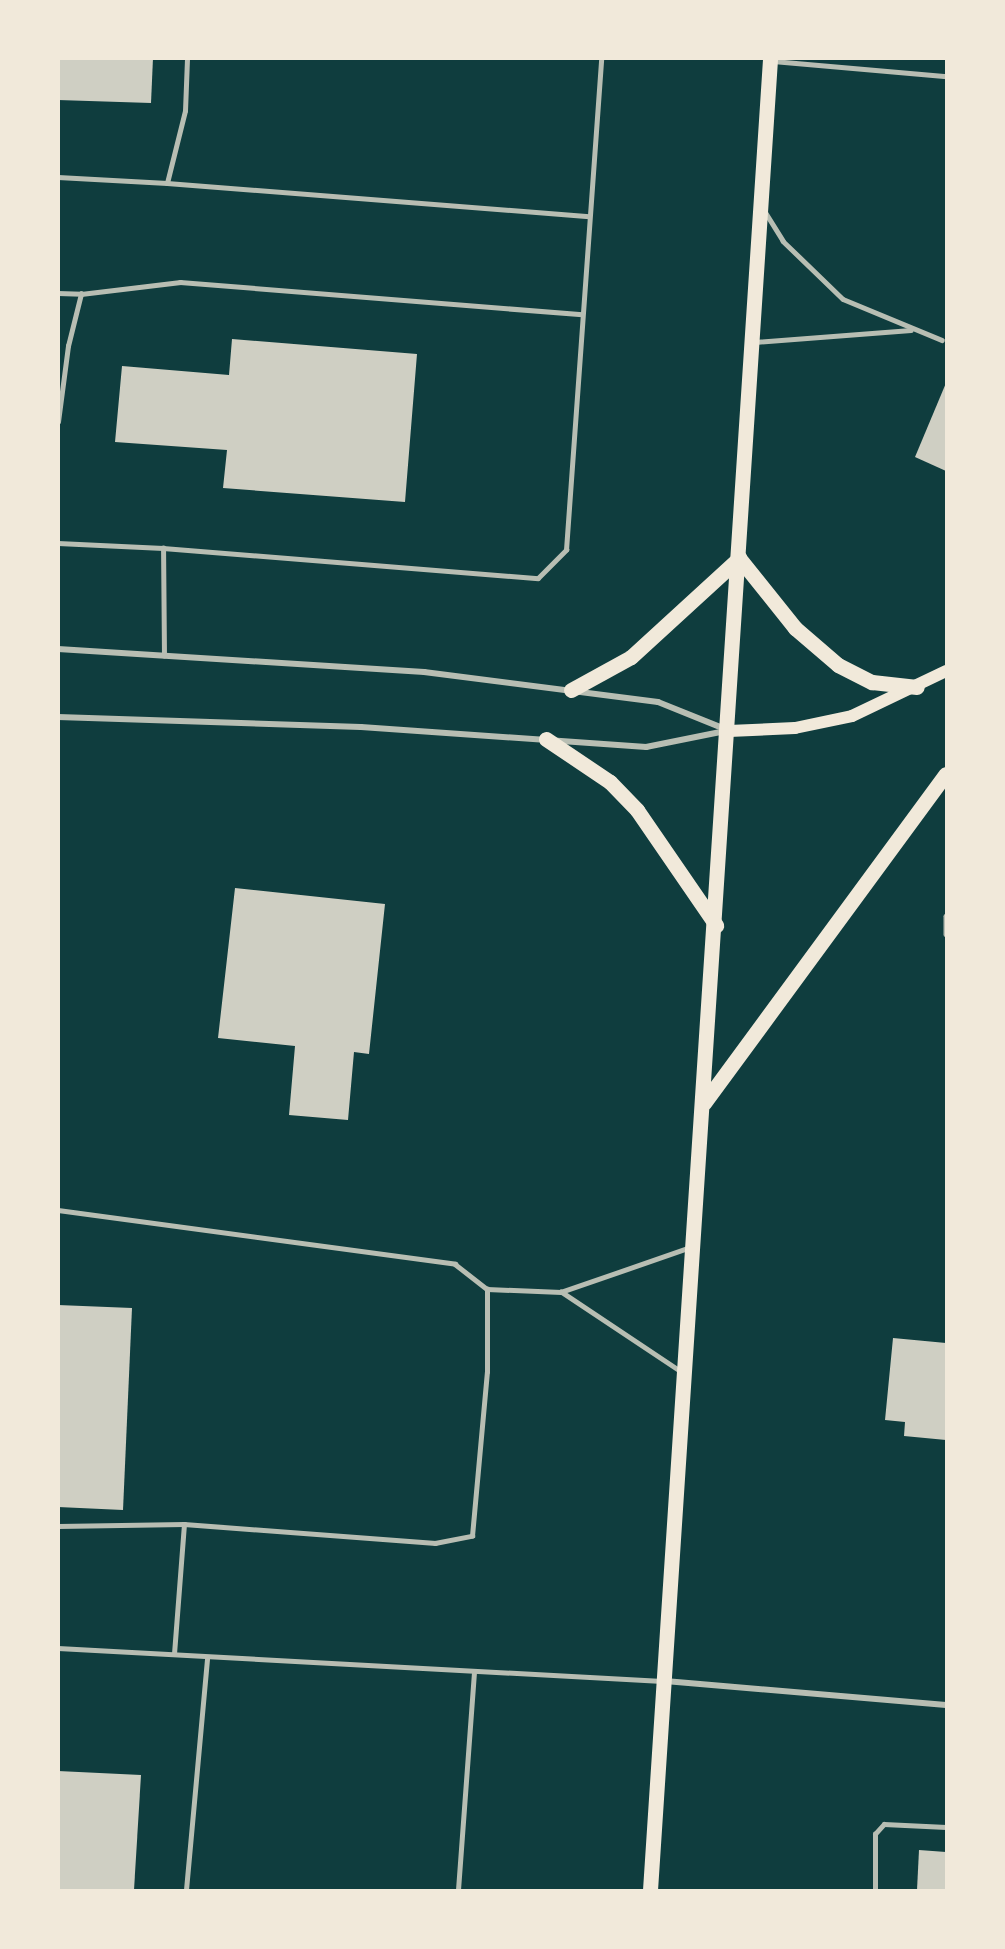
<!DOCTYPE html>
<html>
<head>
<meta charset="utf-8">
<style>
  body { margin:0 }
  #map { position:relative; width:1005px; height:1949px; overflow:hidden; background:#0f3d3e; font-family:Poppins,sans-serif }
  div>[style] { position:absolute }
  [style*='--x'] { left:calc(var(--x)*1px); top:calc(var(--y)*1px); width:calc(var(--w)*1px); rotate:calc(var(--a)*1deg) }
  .building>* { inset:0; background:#cfcfc3 }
  .service>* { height:4.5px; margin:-2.25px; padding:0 2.25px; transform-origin:2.25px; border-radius:2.25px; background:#b8beb3 }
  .minor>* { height:6px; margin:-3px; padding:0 3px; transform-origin:3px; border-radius:3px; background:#b8beb3 }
  .secondary>* { height:12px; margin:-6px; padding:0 6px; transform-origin:6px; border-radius:6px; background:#f1e9da }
  .primary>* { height:15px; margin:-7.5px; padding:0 7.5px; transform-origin:7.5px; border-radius:7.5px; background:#f1e9da }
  span { translate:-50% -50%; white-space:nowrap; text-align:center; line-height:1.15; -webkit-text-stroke:4.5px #f1e9da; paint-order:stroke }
  .frame { position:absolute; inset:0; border:60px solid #f1e9da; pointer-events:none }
</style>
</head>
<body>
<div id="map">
  <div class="building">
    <div style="clip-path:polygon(58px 58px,153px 58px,151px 103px,58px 100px)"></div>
    <div style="clip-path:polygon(232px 339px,417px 354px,405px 502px,223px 488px,227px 450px,115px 442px,122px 366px,229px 375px)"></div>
    <div style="clip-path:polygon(946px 383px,946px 471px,915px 457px)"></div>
    <div style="clip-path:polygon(235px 888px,385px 904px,369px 1054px,354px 1052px,348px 1120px,289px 1115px,295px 1046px,218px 1038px)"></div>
    <div style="clip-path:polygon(58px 1305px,132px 1308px,123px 1510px,58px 1507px)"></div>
    <div style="clip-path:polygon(893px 1338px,946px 1343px,946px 1440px,904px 1436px,905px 1422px,885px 1420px)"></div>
    <div style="clip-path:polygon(58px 1771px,141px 1775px,134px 1890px,58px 1890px)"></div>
    <div style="clip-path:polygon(919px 1850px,946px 1852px,946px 1890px,917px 1890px)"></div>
  </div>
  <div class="service">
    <div style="--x:773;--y:61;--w:174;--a:5"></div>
    <div style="--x:58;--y:177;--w:109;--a:3.2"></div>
    <div style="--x:167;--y:183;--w:74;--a:-76"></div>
    <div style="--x:185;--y:111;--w:53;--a:-87.8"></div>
    <div style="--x:167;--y:183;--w:423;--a:4.5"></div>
    <div style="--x:764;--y:210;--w:36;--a:58"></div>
    <div style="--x:783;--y:241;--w:83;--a:44"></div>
    <div style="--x:843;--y:299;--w:107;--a:22.5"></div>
    <div style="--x:58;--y:293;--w:23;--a:2"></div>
    <div style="--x:755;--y:342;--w:156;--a:-4.4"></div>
    <div style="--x:58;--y:422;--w:77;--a:-82.5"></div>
    <div style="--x:68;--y:346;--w:54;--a:-76"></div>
    <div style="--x:81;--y:294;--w:100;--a:-6.9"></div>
    <div style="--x:180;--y:282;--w:403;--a:4.6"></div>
    <div style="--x:58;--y:543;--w:105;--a:2.7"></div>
    <div style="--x:164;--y:656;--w:108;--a:-90.5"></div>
    <div style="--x:163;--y:548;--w:376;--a:4.6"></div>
    <div style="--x:538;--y:578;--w:40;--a:-45"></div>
    <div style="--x:566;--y:550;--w:493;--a:-85.9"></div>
    <div style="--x:946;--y:916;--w:18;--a:90"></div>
    <div style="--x:58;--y:1210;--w:401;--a:7.7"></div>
    <div style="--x:455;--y:1264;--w:41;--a:38"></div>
    <div style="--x:487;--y:1289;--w:74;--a:2.3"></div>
    <div style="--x:681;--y:1372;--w:144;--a:-146.3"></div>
    <div style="--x:561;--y:1292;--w:134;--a:-19.1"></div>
    <div style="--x:58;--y:1526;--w:126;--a:-0.9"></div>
    <div style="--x:58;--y:1648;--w:605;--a:3.13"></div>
    <div style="--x:174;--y:1654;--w:130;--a:-85.6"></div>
    <div style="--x:184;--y:1524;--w:252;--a:4.3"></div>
    <div style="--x:435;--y:1543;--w:38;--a:-11"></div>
    <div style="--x:472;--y:1536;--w:165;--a:-84.8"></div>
    <div style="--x:487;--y:1372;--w:83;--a:-90"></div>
    <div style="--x:186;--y:1890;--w:232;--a:-84.8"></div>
    <div style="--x:458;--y:1890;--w:218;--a:-85.8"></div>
    <div style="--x:875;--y:1890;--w:56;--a:-90"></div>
    <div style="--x:875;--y:1834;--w:13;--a:-48"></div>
    <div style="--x:884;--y:1824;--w:62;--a:2.8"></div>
  </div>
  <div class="minor">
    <div style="--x:58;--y:649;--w:367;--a:3.6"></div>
    <div style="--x:424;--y:672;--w:236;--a:7.3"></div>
    <div style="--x:658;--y:702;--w:72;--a:21.9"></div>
    <div style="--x:58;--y:717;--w:303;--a:1.9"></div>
    <div style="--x:361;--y:727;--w:286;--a:4"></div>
    <div style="--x:646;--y:747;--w:81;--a:-11.4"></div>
    <div style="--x:665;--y:1681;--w:282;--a:4.9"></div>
  </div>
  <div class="secondary">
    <div style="--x:729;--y:731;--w:66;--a:-2.6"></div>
    <div style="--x:795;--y:728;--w:58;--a:-11.9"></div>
    <div style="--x:852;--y:716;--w:104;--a:-25.6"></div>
  </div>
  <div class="primary">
    <div style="--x:739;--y:558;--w:90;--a:51.3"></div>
    <div style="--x:795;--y:628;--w:57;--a:40.7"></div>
    <div style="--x:838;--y:665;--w:38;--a:27"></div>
    <div style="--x:872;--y:682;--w:45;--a:6.3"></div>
    <div style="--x:571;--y:690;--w:68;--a:-28.8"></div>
    <div style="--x:631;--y:657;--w:147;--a:-42.5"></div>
    <div style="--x:546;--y:739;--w:77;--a:33.9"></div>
    <div style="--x:610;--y:782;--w:39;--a:46"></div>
    <div style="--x:637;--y:810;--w:140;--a:55.5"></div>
    <div style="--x:704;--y:1103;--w:408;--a:-53.7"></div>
    <div style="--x:650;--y:1890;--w:1836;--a:-86.25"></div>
  </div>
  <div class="frame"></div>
</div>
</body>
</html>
